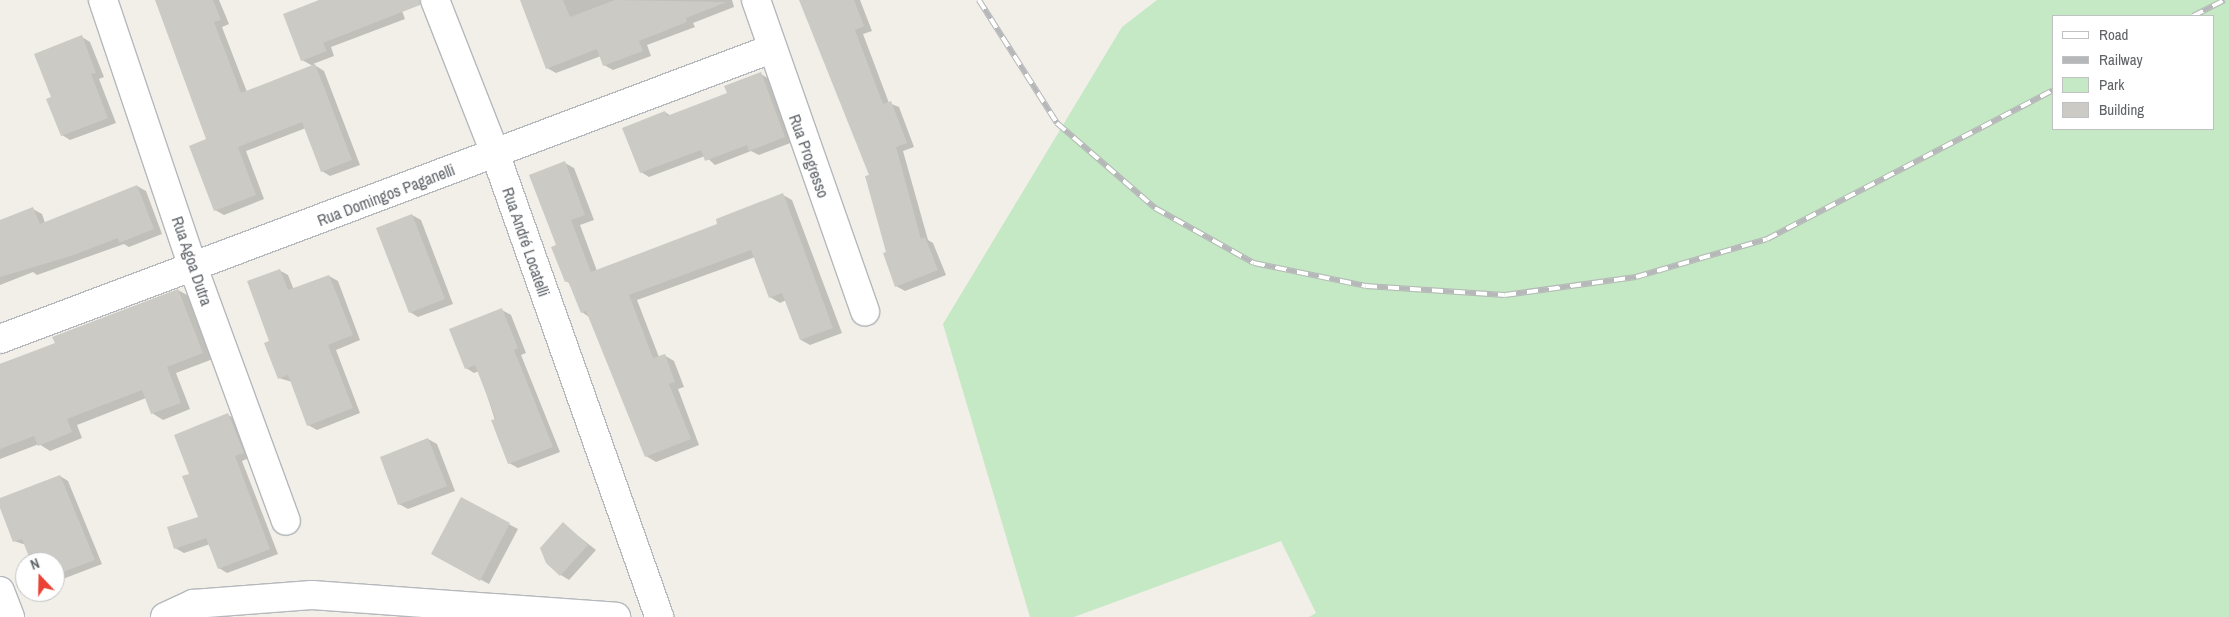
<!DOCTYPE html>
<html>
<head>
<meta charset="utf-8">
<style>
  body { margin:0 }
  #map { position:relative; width:2229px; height:617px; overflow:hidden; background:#f1efe8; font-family:"Archivo Narrow",sans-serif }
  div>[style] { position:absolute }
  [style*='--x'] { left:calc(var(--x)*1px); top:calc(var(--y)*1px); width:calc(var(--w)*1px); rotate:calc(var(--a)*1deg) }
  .green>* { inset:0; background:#c5e8c5 }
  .shadow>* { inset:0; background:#0003 }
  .building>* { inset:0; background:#cccac5 }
  .roads { filter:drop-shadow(1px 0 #b5b8bc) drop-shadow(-1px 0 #b5b8bc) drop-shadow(0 1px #b5b8bc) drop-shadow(0 -1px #b5b8bc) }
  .minor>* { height:28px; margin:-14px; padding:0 14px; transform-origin:14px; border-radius:14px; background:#fff }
  .rail>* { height:5.5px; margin-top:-2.75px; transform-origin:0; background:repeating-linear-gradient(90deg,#fff 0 11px,#b6b7b8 0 22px); box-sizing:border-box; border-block:1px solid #b6b7b8 }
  span { translate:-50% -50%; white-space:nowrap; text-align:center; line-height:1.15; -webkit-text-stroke:4px #fff; paint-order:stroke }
  .street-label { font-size:16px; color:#5f6368 }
  .legend { position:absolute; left:2052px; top:15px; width:162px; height:115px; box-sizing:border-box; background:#fff; border:1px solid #bfc1c3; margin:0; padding:6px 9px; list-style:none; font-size:15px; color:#5f6368 }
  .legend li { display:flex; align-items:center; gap:10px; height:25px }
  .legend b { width:25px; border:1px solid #bfc1c3 }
  .north { position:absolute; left:15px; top:552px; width:50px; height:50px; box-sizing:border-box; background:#fff; border:1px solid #bfc1c3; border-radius:50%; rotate:339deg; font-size:14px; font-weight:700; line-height:20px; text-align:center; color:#5f6368 }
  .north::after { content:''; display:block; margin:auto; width:18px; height:22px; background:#ea4335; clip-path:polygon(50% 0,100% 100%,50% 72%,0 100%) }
</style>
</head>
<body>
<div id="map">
  <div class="green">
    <div style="clip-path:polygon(evenodd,1157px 0,2229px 0,2229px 617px,1309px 617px,1316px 613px,1281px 541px,1074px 617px,1030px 617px,943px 324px,1122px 27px,1157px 0,2053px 16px,2213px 16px,2213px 129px,2053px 129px,2053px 16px)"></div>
  </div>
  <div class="shadow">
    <div style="clip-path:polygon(156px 0,219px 0,229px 24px,222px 27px,247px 92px,313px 66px,302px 60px,321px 0,398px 0,405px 19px,331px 47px,334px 56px,313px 64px,324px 71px,360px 165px,330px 176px,322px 171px,306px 128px,246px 151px,264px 199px,224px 215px,215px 210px,207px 140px)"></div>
    <div style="clip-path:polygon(530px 0,732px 0,734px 7px,693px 23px,695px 27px,647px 45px,651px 56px,613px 70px,604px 65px,601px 56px,556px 73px,547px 68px)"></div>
    <div style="clip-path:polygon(801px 0,860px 0,872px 31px,863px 34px,889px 103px,899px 107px,914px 147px,903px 151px,928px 240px,933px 243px,946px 275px,905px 291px,896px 286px,870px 175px)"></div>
    <div style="clip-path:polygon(82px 37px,90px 42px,104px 77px,99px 79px,116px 123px,70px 140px,62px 135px,53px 98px)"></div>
    <div style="clip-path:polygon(761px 74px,769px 79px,793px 142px,759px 155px,751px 151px,715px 165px,705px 156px,649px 177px,641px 172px,665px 112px,671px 116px,729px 94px)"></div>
    <div style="clip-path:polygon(565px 163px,574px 168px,594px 220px,580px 225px,597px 271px,719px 225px,783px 195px,792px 200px,842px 333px,810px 345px,801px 340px,786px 300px,780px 303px,770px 297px,755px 257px,637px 300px,659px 357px,664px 355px,674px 361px,684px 387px,678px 389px,699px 445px,656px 462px,646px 456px,589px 317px,582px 312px,571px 284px,566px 281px,558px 246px)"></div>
    <div style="clip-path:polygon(137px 186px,146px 191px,162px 234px,129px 247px,124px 244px,37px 275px,33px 272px,0 285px,0 222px,33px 209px,42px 214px,45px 223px)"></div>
    <div style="clip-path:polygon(412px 215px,421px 220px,453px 304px,418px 317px,410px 312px)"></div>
    <div style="clip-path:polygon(279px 270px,288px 275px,294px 290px,329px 276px,338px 281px,360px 340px,336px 350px,360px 413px,317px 430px,308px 425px,292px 382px,279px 378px,271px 342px)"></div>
    <div style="clip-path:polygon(178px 290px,189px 296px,213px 359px,176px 373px,190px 409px,163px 420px,152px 413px,146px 398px,77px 425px,82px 438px,50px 451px,39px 444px,0 459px,0 364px,56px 344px)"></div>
    <div style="clip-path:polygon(502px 310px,511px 315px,526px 353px,521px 355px,560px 452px,518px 468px,509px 463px,479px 371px,474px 373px,466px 368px)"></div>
    <div style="clip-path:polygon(228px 415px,237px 420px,251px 457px,242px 461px,278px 554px,227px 573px,219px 568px,210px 544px,184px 553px,175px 548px,200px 518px)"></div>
    <div style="clip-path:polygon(428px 439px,437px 444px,455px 491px,408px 509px,399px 504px)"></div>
    <div style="clip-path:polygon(60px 476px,68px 481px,102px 564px,55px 582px,55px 562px,33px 562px,26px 545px,14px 541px,0 499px)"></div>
    <div style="clip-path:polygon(462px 499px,518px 529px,489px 584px,441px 559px)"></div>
    <div style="clip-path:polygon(563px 524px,596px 550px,569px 580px,561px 575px)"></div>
  </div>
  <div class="building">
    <div style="clip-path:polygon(155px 0,213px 0,221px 20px,214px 22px,241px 93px,315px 64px,352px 160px,321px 172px,302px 122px,238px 147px,256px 195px,214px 211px,189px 146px,206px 139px)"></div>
    <div style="clip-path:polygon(319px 0,420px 0,420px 5px,323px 43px,327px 51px,301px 61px,283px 14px)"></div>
    <div style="clip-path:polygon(520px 0,563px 0,570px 17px,615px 0,727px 2px,686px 18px,687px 22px,639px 41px,643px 51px,603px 66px,597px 49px,546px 69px)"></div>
    <div style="clip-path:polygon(799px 0,854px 0,864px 26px,855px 30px,883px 104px,891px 101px,907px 143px,896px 147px,921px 239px,925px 237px,938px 270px,895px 287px,883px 253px,886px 252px,865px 176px,869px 175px)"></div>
    <div style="clip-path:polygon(82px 35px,96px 73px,91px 74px,108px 118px,61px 136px,46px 99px,51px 97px,34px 54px)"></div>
    <div style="clip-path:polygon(761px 72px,785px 137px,749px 151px,747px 145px,705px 161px,701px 150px,640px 173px,622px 128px,665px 111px,667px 116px,727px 93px,724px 86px)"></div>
    <div style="clip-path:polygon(565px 161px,585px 215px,571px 220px,591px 272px,717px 224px,716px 219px,783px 193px,833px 328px,800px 340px,782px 293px,769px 298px,751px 250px,629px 295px,653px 358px,665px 354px,675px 382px,669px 384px,691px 439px,645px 457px,586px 311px,581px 313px,568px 281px,565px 282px,551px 247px,556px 245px,529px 175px)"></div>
    <div style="clip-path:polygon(137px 185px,154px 229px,119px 243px,118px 238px,71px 256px,0 277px,0 220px,33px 207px,40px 224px)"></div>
    <div style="clip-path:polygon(412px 214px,445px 299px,409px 313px,376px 228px)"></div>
    <div style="clip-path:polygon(280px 269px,288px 290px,329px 275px,353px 335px,328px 345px,353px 408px,307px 426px,288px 375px,278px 379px,264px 343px,269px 341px,247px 281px)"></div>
    <div style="clip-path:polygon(178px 289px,203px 353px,167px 367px,181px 403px,151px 414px,142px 390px,67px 419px,72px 432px,38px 446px,34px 436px,0 449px,0 364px,55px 343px,52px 337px)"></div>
    <div style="clip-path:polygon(502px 308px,518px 348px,514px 350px,553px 447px,508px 464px,491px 420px,496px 419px,475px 365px,465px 369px,449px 329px)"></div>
    <div style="clip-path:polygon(228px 413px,244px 453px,235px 456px,270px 549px,218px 569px,206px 538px,174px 549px,167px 527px,198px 517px,182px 476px,189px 474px,174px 435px)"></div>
    <div style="clip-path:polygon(428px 438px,447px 486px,398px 505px,380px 457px)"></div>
    <div style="clip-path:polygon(60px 475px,95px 560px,55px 575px,55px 562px,31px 562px,22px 539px,13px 542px,0 508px,0 498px)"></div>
    <div style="clip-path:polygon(461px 497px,510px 523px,480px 581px,431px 554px)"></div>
    <div style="clip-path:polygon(563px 522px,588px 545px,560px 576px,546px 563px,540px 548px)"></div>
  </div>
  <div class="roads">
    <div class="minor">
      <div style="--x:103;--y:0;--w:282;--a:71.4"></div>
      <div style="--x:193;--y:267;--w:270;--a:69.9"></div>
      <div style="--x:435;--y:0;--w:164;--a:68.6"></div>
      <div style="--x:495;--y:153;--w:492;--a:70.5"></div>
      <div style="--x:756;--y:0;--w:330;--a:70.7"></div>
      <div style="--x:0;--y:339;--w:824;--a:-20.61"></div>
      <div style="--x:0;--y:591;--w:28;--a:69"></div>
      <div style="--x:165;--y:617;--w:31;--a:-25"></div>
      <div style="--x:193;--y:604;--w:119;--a:-4.3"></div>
      <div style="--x:312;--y:595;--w:305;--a:4.1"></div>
    </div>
  </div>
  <div class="rail">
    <div style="--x:979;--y:0;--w:146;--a:57.6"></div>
    <div style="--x:1057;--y:123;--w:130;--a:40.9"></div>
    <div style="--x:1155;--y:208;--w:113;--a:29.1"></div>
    <div style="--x:1254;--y:263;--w:114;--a:11.6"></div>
    <div style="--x:1366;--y:286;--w:139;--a:3.7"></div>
    <div style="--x:1505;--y:295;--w:132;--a:-7.8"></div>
    <div style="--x:1636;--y:277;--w:136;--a:-16.2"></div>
    <div style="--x:1767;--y:239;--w:322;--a:-27.5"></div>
    <div style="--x:2193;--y:16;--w:35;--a:-27"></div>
  </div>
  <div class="street-label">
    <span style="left:809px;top:156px;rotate:70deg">Rua Progresso</span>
    <span style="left:386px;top:195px;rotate:-21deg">Rua Domingos Paganelli</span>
    <span style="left:526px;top:242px;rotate:71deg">Rua André Locatelli</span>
    <span style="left:192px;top:261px;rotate:71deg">Rua Agoa Dutra</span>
  </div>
  <ul class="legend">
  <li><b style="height:6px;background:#fff"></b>Road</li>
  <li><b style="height:6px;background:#b6b7b8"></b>Railway</li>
  <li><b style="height:14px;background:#c5e8c5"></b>Park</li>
  <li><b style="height:14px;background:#cccac5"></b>Building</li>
  </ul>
  <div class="north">N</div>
</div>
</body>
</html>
